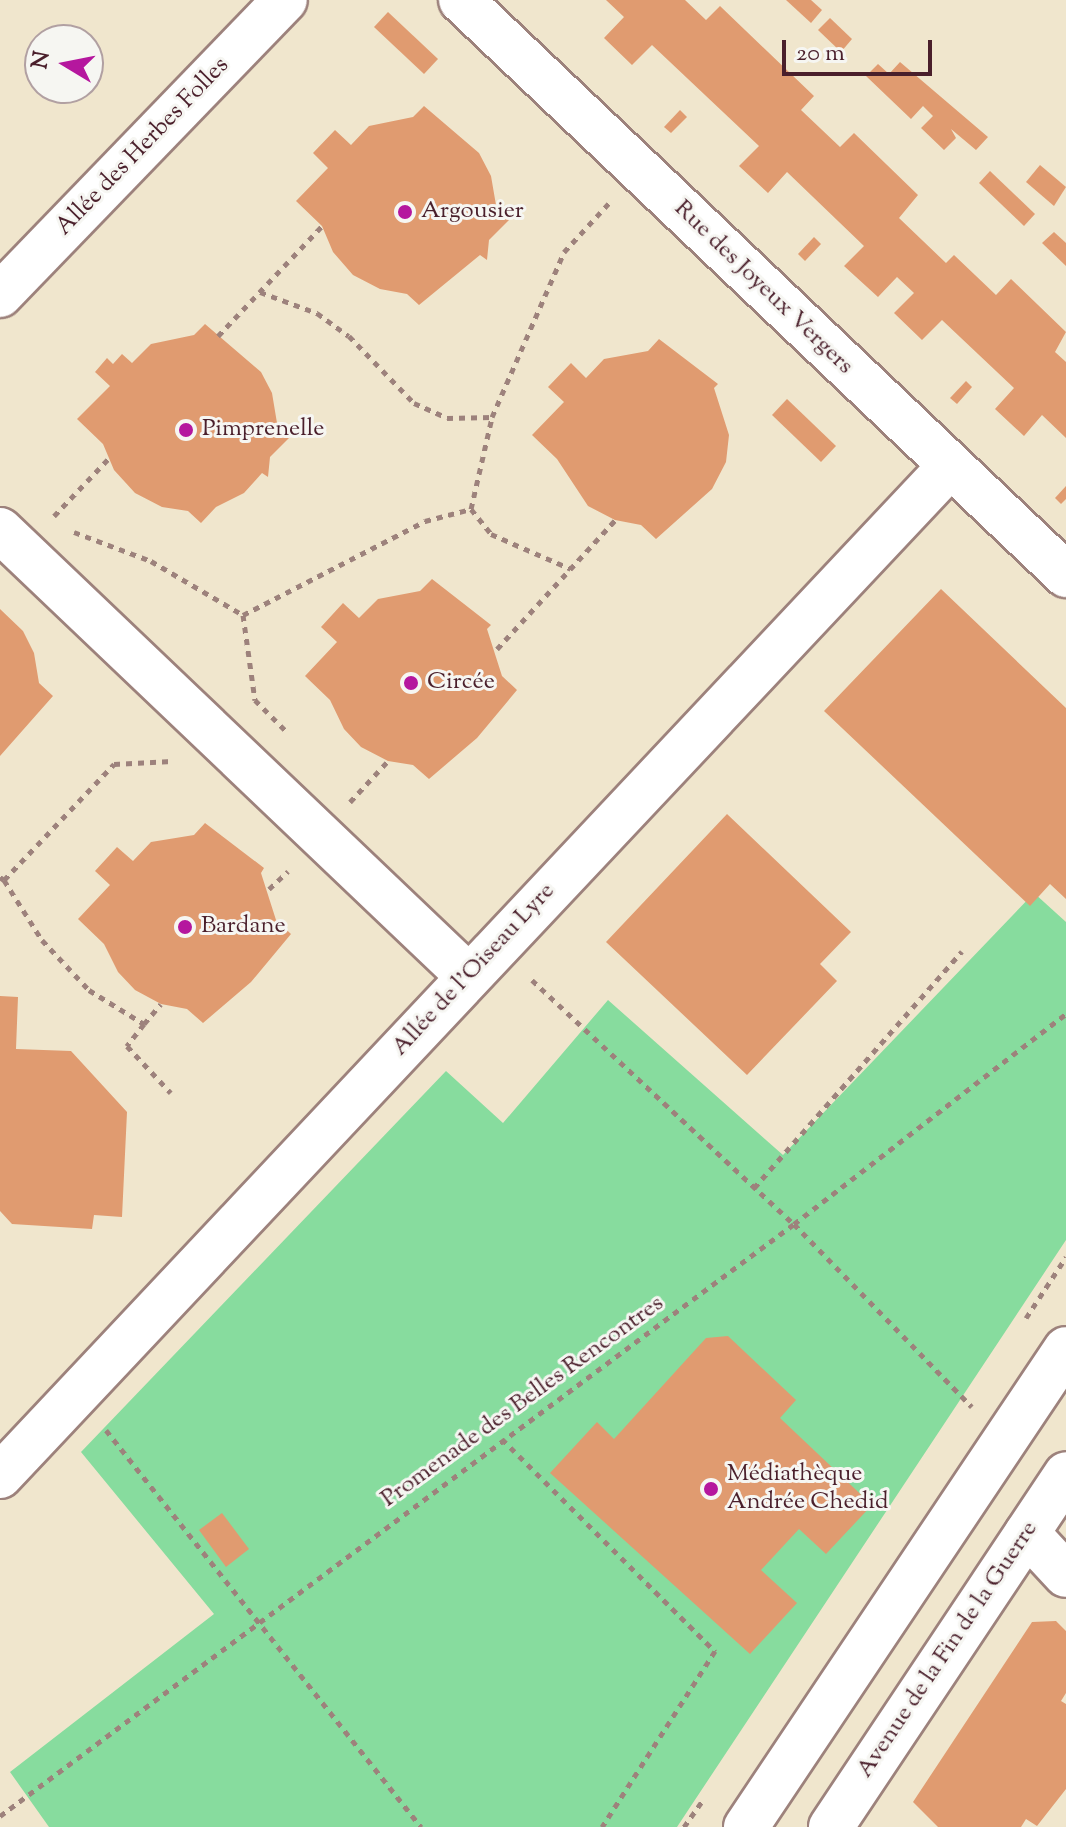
<!DOCTYPE html>
<meta charset="utf-8">
<style>
body{margin:0}
#map{position:relative;width:1066px;height:1827px;overflow:hidden;background:#f0e6cd;font-family:"Sorts Mill Goudy",serif}
div>[style]{position:absolute}
.green>*{inset:0;background:#87dc9e}
.building>*{inset:0;background:#e09b70}
.path>*{height:5px;margin-top:-2.5px;transform-origin:0;background:repeating-linear-gradient(90deg,#9d827c 0 6px,transparent 0 12px)}
.roads{filter:drop-shadow(2px 0 #9d827c) drop-shadow(-2px 0 #9d827c) drop-shadow(0 2px #9d827c) drop-shadow(0 -2px #9d827c)}
.minor>*{height:44px;margin:-22px;padding:0 22px;transform-origin:22px;border-radius:22px;background:#fff}
.major>*{height:44px;margin:-22px;padding:0 22px;transform-origin:22px;border-radius:22px;background:#fff}
.dots>*{width:22px;height:22px;translate:-50% -50%;box-sizing:border-box;border:4px solid #f6f6f2;border-radius:50%}
span{translate:-50% -50%;white-space:nowrap;text-align:center;line-height:1.15;-webkit-text-stroke:6px #f6f6f2;paint-order:stroke}
.street-label{font-size:24px;color:#4a1f2b}
.poi-label{font-size:24px;color:#4a1f2b}
.left{translate:0 -50%;text-align:left}
.north{position:absolute;left:24px;top:24px;width:80px;height:80px;box-sizing:border-box;background:#f6f6f2;border:2px solid #b1a0a2;border-radius:50%;rotate:280deg;font-size:22px;font-weight:700;line-height:32px;text-align:center;color:#4a1f2b}
.north::after{content:'';display:block;margin:auto;width:28px;height:36px;background:#b5179e;clip-path:polygon(50% 0,100% 100%,50% 72%,0 100%)}
.scale{position:absolute;left:782px;top:40px;width:150px;height:36px;box-sizing:border-box;border:4px solid #4a1f2b;border-top:0;padding-left:10px;font-size:24px;line-height:28px;white-space:nowrap;color:#4a1f2b;-webkit-text-stroke:6px #f6f6f2;paint-order:stroke}
</style>
<div id="map">
<div class="green">
<i style="clip-path:polygon(1034px 893px,1066px 922px,1066px 1240px,677px 1827px,49px 1827px,10px 1772px,214px 1614px,81px 1452px,446px 1071px,503px 1123px,608px 1000px,783px 1155px)"></i>
</div>
<div class="building">
<i style="clip-path:polygon(606px 0,685px 0,706px 20px,720px 6px,814px 96px,801px 110px,840px 147px,854px 133px,918px 195px,899px 218px,946px 263px,954px 255px,996px 295px,1011px 279px,1066px 332px,1055px 352px,1066px 362px,1066px 438px,1042px 415px,1024px 436px,995px 409px,1014px 388px,942px 320px,922px 340px,894px 313px,914px 293px,897px 277px,878px 297px,844px 266px,864px 246px,787px 172px,768px 193px,739px 166px,759px 146px,652px 45px,632px 65px,604px 38px,624px 17px)"></i>
<i style="clip-path:polygon(786px 0,811px 0,822px 10px,811px 23px)"></i>
<i style="clip-path:polygon(388px 12px,438px 59px,424px 74px,374px 27px)"></i>
<i style="clip-path:polygon(830px 18px,852px 39px,841px 52px,818px 30px)"></i>
<i style="clip-path:polygon(900px 62px,988px 137px,976px 150px,951px 129px,956px 138px,944px 150px,921px 128px,933px 116px,923px 106px,911px 119px,866px 76px,878px 64px,889px 74px)"></i>
<i style="clip-path:polygon(424px 106px,479px 153px,491px 176px,496px 205px,510px 219px,489px 240px,487px 260px,480px 255px,419px 305px,407px 294px,380px 289px,353px 275px,333px 252px,322px 226px,296px 201px,328px 168px,313px 153px,335px 130px,351px 145px,369px 126px,413px 117px)"></i>
<i style="clip-path:polygon(680px 110px,687px 117px,671px 133px,664px 127px)"></i>
<i style="clip-path:polygon(1040px 165px,1066px 187px,1054px 206px,1026px 182px)"></i>
<i style="clip-path:polygon(990px 171px,1035px 214px,1024px 226px,979px 183px)"></i>
<i style="clip-path:polygon(1054px 232px,1066px 243px,1066px 266px,1042px 243px)"></i>
<i style="clip-path:polygon(814px 237px,821px 244px,805px 261px,798px 254px)"></i>
<i style="clip-path:polygon(205px 324px,261px 372px,272px 393px,277px 423px,291px 436px,270px 457px,268px 477px,262px 473px,244px 493px,216px 507px,201px 523px,188px 511px,162px 507px,135px 493px,114px 470px,103px 444px,77px 419px,110px 386px,95px 372px,107px 358px,113px 364px,122px 354px,132px 363px,151px 344px,194px 335px)"></i>
<i style="clip-path:polygon(659px 339px,718px 384px,714px 388px,729px 435px,726px 462px,712px 489px,656px 539px,641px 525px,615px 520px,588px 506px,557px 459px,532px 435px,564px 402px,548px 387px,571px 363px,586px 378px,604px 359px,648px 351px)"></i>
<i style="clip-path:polygon(966px 381px,972px 387px,957px 404px,950px 398px)"></i>
<i style="clip-path:polygon(787px 399px,836px 446px,821px 462px,772px 415px)"></i>
<i style="clip-path:polygon(1066px 486px,1066px 499px,1061px 504px,1055px 498px)"></i>
<i style="clip-path:polygon(432px 579px,491px 625px,487px 629px,502px 676px,517px 690px,477px 738px,429px 779px,413px 765px,388px 761px,361px 747px,344px 729px,330px 700px,305px 676px,337px 642px,321px 627px,343px 603px,359px 618px,378px 599px,420px 591px)"></i>
<i style="clip-path:polygon(941px 589px,1066px 708px,1066px 899px,1050px 884px,1030px 906px,824px 711px)"></i>
<i style="clip-path:polygon(0 609px,23px 631px,34px 653px,39px 683px,53px 696px,0 756px)"></i>
<i style="clip-path:polygon(727px 814px,851px 932px,820px 964px,837px 981px,747px 1075px,606px 942px)"></i>
<i style="clip-path:polygon(205px 823px,264px 868px,261px 873px,276px 920px,291px 934px,251px 982px,203px 1023px,187px 1009px,161px 1004px,135px 990px,118px 972px,104px 944px,78px 919px,110px 885px,95px 871px,117px 847px,133px 861px,151px 842px,194px 835px)"></i>
<i style="clip-path:polygon(0 996px,18px 997px,16px 1049px,71px 1051px,127px 1112px,122px 1217px,94px 1215px,92px 1229px,12px 1224px,0 1211px)"></i>
<i style="clip-path:polygon(728px 1336px,796px 1400px,780px 1418px,872px 1505px,826px 1554px,799px 1529px,761px 1570px,797px 1603px,750px 1654px,550px 1473px,597px 1422px,614px 1439px,706px 1338px)"></i>
<i style="clip-path:polygon(222px 1513px,249px 1549px,226px 1567px,199px 1530px)"></i>
<i style="clip-path:polygon(1056px 1621px,1066px 1631px,1066px 1693px,1061px 1701px,1066px 1704px,1066px 1789px,1037px 1826px,1026px 1819px,1021px 1827px,938px 1827px,913px 1802px,1032px 1622px)"></i>
</div>
<div class="path">
<i style="left:260px;top:292px;width:61px;rotate:20.2deg"></i>
<i style="left:317px;top:313px;width:39px;rotate:36deg"></i>
<i style="left:349px;top:336px;width:93px;rotate:45.9deg"></i>
<i style="left:414px;top:403px;width:36px;rotate:24deg"></i>
<i style="left:447px;top:418px;width:45px;rotate:-1.3deg"></i>
<i style="left:218px;top:336px;width:151px;rotate:-46.6deg"></i>
<i style="left:471px;top:509px;width:32px;rotate:51deg"></i>
<i style="left:491px;top:534px;width:87px;rotate:23.6deg"></i>
<i style="left:54px;top:516px;width:79px;rotate:-46.5deg"></i>
<i style="left:74px;top:532px;width:82px;rotate:20.6deg"></i>
<i style="left:151px;top:561px;width:107px;rotate:30.4deg"></i>
<i style="left:243px;top:615px;width:205px;rotate:-27.3deg"></i>
<i style="left:425px;top:521px;width:48px;rotate:-14.6deg"></i>
<i style="left:471px;top:509px;width:94px;rotate:-77.1deg"></i>
<i style="left:492px;top:417px;width:180px;rotate:-66.4deg"></i>
<i style="left:564px;top:252px;width:67px;rotate:-47.4deg"></i>
<i style="left:243px;top:615px;width:86px;rotate:82deg"></i>
<i style="left:255px;top:700px;width:47px;rotate:45deg"></i>
<i style="left:497px;top:649px;width:175px;rotate:-47.5deg"></i>
<i style="left:350px;top:802px;width:56px;rotate:-47.2deg"></i>
<i style="left:0;top:877px;width:5px;rotate:37deg"></i>
<i style="left:4px;top:880px;width:160px;rotate:-46.5deg"></i>
<i style="left:114px;top:764px;width:58px;rotate:-3deg"></i>
<i style="left:4px;top:880px;width:71px;rotate:57.7deg"></i>
<i style="left:42px;top:940px;width:69px;rotate:46.8deg"></i>
<i style="left:89px;top:990px;width:65px;rotate:31.7deg"></i>
<i style="left:144px;top:1024px;width:26px;rotate:-50deg"></i>
<i style="left:269px;top:889px;width:26px;rotate:-43deg"></i>
<i style="left:532px;top:980px;width:358px;rotate:43deg"></i>
<i style="left:794px;top:1224px;width:255px;rotate:45.8deg"></i>
<i style="left:144px;top:1024px;width:28px;rotate:128deg"></i>
<i style="left:127px;top:1046px;width:64px;rotate:46.9deg"></i>
<i style="left:754px;top:1188px;width:315px;rotate:-48.7deg"></i>
<i style="left:1026px;top:1318px;width:73px;rotate:-56.7deg"></i>
<i style="left:106px;top:1430px;width:507px;rotate:51.57deg"></i>
<i style="left:502px;top:1439px;width:301px;rotate:44.9deg"></i>
<i style="left:715px;top:1651px;width:209px;rotate:122.7deg"></i>
<i style="left:0;top:1816px;width:990px;rotate:-36.71deg"></i>
<i style="left:794px;top:1224px;width:344px;rotate:-37.7deg"></i>
<i style="left:684px;top:1827px;width:35px;rotate:-55deg"></i>
</div>
<div class="roads">
<div class="minor">
<i style="left:461px;top:0;width:835px;rotate:43.54deg"></i>
<i style="left:0;top:295px;width:410px;rotate:-46deg"></i>
<i style="left:0;top:530px;width:646px;rotate:43.62deg"></i>
<i style="left:0;top:1476px;width:1387px;rotate:-46.75deg"></i>
<i style="left:1027px;top:1533px;width:57px;rotate:47.1deg"></i>
<i style="left:746px;top:1827px;width:575px;rotate:-56.2deg"></i>
</div>
<div class="major">
<i style="left:831px;top:1827px;width:424px;rotate:-56.3deg"></i>
</div>
</div>
<div class="dots">
<i style="left:405px;top:212px;background:#b5179e"></i>
<i style="left:186px;top:430px;background:#b5179e"></i>
<i style="left:411px;top:683px;background:#b5179e"></i>
<i style="left:185px;top:927px;background:#b5179e"></i>
<i style="left:711px;top:1489px;background:#b5179e"></i>
</div>
<div class="street-label">
<span style="left:143px;top:147px;rotate:-46deg">Allée des Herbes Folles</span>
<span style="left:763px;top:288px;rotate:44deg">Rue des Joyeux Vergers</span>
<span style="left:474px;top:970px;rotate:-47deg">Allée de l'Oiseau Lyre</span>
<span style="left:523px;top:1402px;rotate:-36deg">Promenade des Belles Rencontres</span>
<span style="left:948px;top:1650px;rotate:-56deg">Avenue de la Fin de la Guerre</span>
</div>
<div class="poi-label">
<span class="left" style="left:421px;top:212px">Argousier</span>
<span class="left" style="left:202px;top:430px">Pimprenelle</span>
<span class="left" style="left:427px;top:683px">Circée</span>
<span class="left" style="left:201px;top:927px">Bardane</span>
<span class="left" style="left:727px;top:1489px">Médiathèque<br>Andrée Chedid</span>
</div>
<div class="north">N</div>
<div class="scale">20 m</div>
</div>
